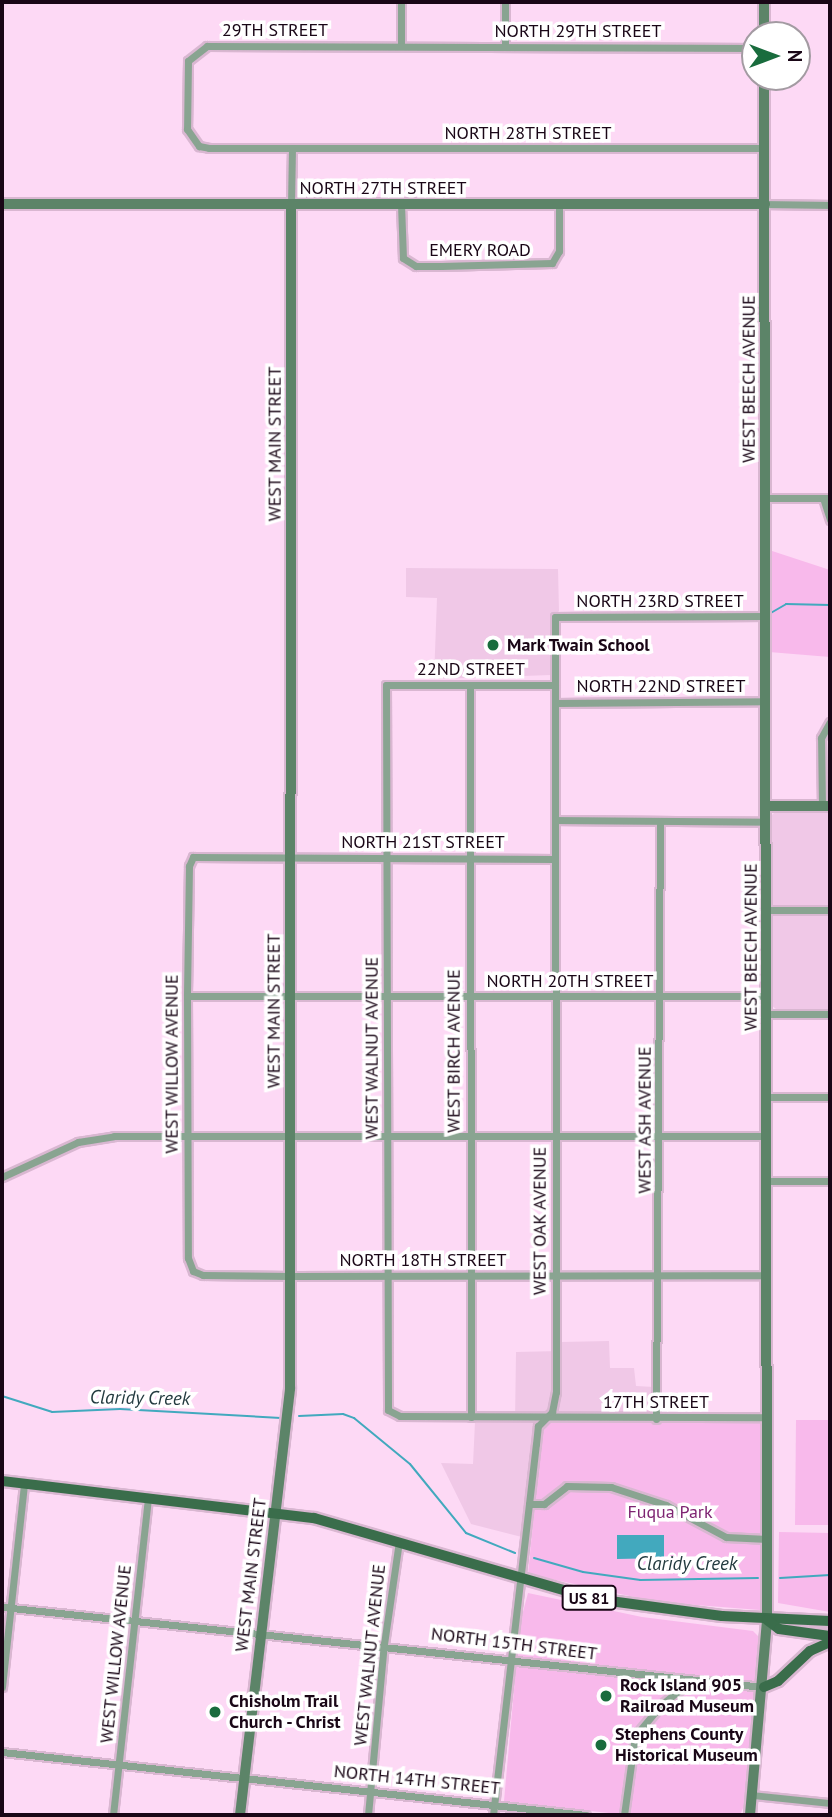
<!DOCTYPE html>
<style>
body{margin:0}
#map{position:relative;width:832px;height:1817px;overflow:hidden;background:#fdd9f5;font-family:"PT Sans",sans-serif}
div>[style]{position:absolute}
.built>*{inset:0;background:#f0c8e7}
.green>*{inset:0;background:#f8b9eb}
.water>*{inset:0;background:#42a9be}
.stream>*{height:2px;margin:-1px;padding:0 1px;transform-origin:1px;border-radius:1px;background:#42a9be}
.roads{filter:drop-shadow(2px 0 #d9b7d1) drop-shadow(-2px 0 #d9b7d1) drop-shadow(0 2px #d9b7d1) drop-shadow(0 -2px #d9b7d1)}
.street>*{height:7px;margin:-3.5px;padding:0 3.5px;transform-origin:3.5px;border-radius:3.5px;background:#89a491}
.secondary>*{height:10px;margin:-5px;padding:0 5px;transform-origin:5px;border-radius:5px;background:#5c8468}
.primary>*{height:10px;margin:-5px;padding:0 5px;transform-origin:5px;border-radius:5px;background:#3a6d4b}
.dots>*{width:19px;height:19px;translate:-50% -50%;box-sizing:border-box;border:4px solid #fff;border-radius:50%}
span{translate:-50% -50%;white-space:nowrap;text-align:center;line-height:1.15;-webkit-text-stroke:7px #fff;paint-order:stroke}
.shield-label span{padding:2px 5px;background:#fff;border:2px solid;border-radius:5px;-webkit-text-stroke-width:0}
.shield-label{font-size:16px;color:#190616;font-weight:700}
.street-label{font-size:18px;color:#190616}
.poi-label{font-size:18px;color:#190616;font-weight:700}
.left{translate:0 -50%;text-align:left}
.park-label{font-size:18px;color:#7e2472}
.water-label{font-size:19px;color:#233a3f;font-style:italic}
.frame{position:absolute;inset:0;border:4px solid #190616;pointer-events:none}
.north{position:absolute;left:741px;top:21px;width:70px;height:70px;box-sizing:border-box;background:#fff;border:2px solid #a39ba2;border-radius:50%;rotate:90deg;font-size:19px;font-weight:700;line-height:28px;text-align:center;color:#190616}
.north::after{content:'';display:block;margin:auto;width:24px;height:32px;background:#196c3d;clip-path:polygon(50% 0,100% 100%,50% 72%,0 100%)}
</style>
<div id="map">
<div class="built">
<i style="clip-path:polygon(406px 568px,558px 569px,559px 611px,551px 619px,551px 675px,434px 679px,437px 598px,406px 597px)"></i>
<i style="clip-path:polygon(778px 809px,830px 809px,830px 1009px,776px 1009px,771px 1005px,771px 816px)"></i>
<i style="clip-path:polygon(609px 1341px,610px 1368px,634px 1368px,636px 1386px,654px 1387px,653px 1409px,649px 1413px,535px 1414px,522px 1537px,471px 1524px,441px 1463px,473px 1464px,475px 1422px,515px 1421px,516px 1352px,560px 1351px,561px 1342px)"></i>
</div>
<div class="green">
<i style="clip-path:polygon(769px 550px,830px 570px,830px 657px,769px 652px)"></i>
<i style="clip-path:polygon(796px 1420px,830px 1420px,830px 1525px,795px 1525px)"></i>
<i style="clip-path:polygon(762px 1421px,760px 1610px,657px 1602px,528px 1574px,542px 1432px,550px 1423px)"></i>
<i style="clip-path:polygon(779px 1532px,830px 1533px,830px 1612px,778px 1603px)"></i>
<i style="clip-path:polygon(528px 1593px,642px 1617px,753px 1631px,759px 1637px,747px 1799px,740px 1815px,626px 1815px,504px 1801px,520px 1623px)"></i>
</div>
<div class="water">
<i style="clip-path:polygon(617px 1535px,664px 1535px,664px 1558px,617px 1559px)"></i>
</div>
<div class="stream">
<i style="left:769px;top:614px;width:20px;rotate:-30deg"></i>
<i style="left:786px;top:604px;width:44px;rotate:1.3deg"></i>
<i style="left:2px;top:1396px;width:52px;rotate:17.7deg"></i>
<i style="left:52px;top:1412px;width:68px;rotate:-2.5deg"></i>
<i style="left:120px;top:1409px;width:161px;rotate:3.2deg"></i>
<i style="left:299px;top:1416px;width:44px;rotate:-2.6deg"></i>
<i style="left:343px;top:1414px;width:12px;rotate:20deg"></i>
<i style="left:354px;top:1418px;width:72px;rotate:39.4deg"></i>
<i style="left:410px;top:1464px;width:89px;rotate:50.9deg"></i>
<i style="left:466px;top:1533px;width:53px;rotate:22.2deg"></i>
<i style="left:534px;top:1558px;width:51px;rotate:15.9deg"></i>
<i style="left:583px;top:1572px;width:58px;rotate:8deg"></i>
<i style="left:640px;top:1580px;width:118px;rotate:-1deg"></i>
<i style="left:780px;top:1578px;width:50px;rotate:-3.4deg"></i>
</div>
<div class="roads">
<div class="street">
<i style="left:401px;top:45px;width:43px;rotate:-90deg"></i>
<i style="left:505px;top:46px;width:44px;rotate:-90deg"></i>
<i style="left:755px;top:48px;width:548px;rotate:-179.79deg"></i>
<i style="left:207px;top:46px;width:24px;rotate:142deg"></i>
<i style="left:188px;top:61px;width:68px;rotate:90.8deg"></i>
<i style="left:187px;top:129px;width:21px;rotate:55deg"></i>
<i style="left:199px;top:146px;width:10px;rotate:11deg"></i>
<i style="left:209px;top:148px;width:556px"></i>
<i style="left:401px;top:204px;width:54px;rotate:87.9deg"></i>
<i style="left:403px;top:258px;width:15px;rotate:32deg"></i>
<i style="left:416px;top:266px;width:25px"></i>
<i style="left:441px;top:266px;width:111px;rotate:-1.5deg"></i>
<i style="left:552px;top:263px;width:14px;rotate:-60deg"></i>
<i style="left:559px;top:251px;width:47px;rotate:-90deg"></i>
<i style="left:765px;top:204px;width:65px;rotate:0.9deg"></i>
<i style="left:291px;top:205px;width:57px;rotate:-89deg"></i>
<i style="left:764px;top:498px;width:66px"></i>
<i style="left:823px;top:498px;width:23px;rotate:72deg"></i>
<i style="left:470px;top:685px;width:732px;rotate:89.92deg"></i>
<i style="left:555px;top:685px;width:169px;rotate:180deg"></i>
<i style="left:386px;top:685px;width:725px;rotate:89.84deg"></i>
<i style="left:388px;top:1410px;width:13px;rotate:27deg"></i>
<i style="left:400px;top:1416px;width:368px;rotate:0.2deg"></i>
<i style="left:556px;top:703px;width:210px;rotate:-0.5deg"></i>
<i style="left:822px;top:806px;width:68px;rotate:-90.8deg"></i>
<i style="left:821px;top:738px;width:18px;rotate:-61deg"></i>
<i style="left:555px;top:820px;width:211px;rotate:0.5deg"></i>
<i style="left:555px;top:859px;width:362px;rotate:-179.7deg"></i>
<i style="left:193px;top:857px;width:10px;rotate:114deg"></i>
<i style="left:189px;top:866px;width:130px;rotate:90.9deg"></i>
<i style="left:187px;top:996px;width:262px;rotate:89.8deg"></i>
<i style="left:188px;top:1258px;width:14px;rotate:69deg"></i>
<i style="left:193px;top:1271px;width:11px;rotate:22deg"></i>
<i style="left:203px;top:1275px;width:88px;rotate:0.7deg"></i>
<i style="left:291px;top:1276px;width:475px;rotate:-0.1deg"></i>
<i style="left:767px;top:910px;width:63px"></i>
<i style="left:187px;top:996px;width:579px"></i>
<i style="left:766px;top:1014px;width:64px"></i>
<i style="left:766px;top:1097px;width:64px"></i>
<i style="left:2px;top:1177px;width:84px;rotate:-24.7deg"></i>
<i style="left:78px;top:1142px;width:36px;rotate:-9deg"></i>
<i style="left:114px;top:1136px;width:652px"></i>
<i style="left:766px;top:1181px;width:64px"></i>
<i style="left:656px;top:1419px;width:598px;rotate:-89.62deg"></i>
<i style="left:529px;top:1504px;width:15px"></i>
<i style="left:544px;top:1504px;width:29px;rotate:-38deg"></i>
<i style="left:567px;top:1486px;width:44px;rotate:1.3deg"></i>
<i style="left:611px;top:1487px;width:58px;rotate:18.1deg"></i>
<i style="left:666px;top:1505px;width:68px;rotate:28.1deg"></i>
<i style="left:726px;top:1537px;width:41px;rotate:2.8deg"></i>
<i style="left:2px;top:1607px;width:765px;rotate:6deg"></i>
<i style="left:2px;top:1687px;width:205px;rotate:-83.8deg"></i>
<i style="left:2px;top:1752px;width:587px;rotate:6.16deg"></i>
<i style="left:752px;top:1795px;width:78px;rotate:5.9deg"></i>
<i style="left:113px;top:1815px;width:320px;rotate:-83.7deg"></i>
<i style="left:368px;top:1815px;width:172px;rotate:-84.7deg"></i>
<i style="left:384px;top:1644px;width:104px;rotate:-81.7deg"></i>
<i style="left:493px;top:1815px;width:373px;rotate:-83.4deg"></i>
<i style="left:536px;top:1444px;width:18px;rotate:-84deg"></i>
<i style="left:538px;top:1426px;width:20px;rotate:-45deg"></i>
<i style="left:552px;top:1412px;width:20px;rotate:-79deg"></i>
<i style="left:556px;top:1392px;width:775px;rotate:-90.07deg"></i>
<i style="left:555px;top:617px;width:210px;rotate:-0.3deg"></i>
<i style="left:624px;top:1815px;width:80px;rotate:-82.1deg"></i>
<i style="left:635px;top:1736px;width:40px;rotate:-50deg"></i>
<i style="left:661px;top:1705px;width:38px;rotate:-39deg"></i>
</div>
<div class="secondary">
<i style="left:764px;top:2px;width:33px;rotate:90deg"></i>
<i style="left:2px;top:204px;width:763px"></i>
<i style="left:766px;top:806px;width:64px"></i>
<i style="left:240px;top:1815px;width:429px;rotate:-83.3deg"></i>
<i style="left:290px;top:1389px;width:1184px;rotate:-89.95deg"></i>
<i style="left:750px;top:1815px;width:196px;rotate:-85deg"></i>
<i style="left:767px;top:1620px;width:1543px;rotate:-90.11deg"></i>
</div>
<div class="primary">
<i style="left:2px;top:1481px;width:314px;rotate:6.8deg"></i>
<i style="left:314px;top:1518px;width:292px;rotate:16.1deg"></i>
<i style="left:595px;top:1599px;width:128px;rotate:7.6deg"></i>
<i style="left:722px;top:1616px;width:108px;rotate:2.7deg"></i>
<i style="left:767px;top:1620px;width:15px;rotate:37deg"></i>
<i style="left:779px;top:1629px;width:51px;rotate:7.8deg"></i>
<i style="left:764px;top:1687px;width:15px;rotate:-23deg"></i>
<i style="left:778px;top:1681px;width:44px;rotate:-43.2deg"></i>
<i style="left:810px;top:1651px;width:22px;rotate:-24deg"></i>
</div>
</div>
<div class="dots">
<i style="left:493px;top:645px;background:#196c3d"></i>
<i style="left:606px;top:1696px;background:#196c3d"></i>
<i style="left:215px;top:1712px;background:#196c3d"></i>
<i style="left:601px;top:1745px;background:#196c3d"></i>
</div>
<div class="shield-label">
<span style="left:589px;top:1598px">US 81</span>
</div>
<div class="street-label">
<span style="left:275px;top:30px">29TH STREET</span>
<span style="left:578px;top:31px">NORTH 29TH STREET</span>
<span style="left:528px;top:133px">NORTH 28TH STREET</span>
<span style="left:383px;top:188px">NORTH 27TH STREET</span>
<span style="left:480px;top:250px">EMERY ROAD</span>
<span style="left:749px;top:379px;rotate:-90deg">WEST BEECH AVENUE</span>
<span style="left:275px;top:444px;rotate:-90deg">WEST MAIN STREET</span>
<span style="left:660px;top:601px">NORTH 23RD STREET</span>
<span style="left:471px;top:669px">22ND STREET</span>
<span style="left:661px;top:686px">NORTH 22ND STREET</span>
<span style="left:423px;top:842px">NORTH 21ST STREET</span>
<span style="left:751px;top:947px;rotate:-90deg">WEST BEECH AVENUE</span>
<span style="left:570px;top:981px">NORTH 20TH STREET</span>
<span style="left:274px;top:1011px;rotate:-90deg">WEST MAIN STREET</span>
<span style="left:372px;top:1048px;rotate:-90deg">WEST WALNUT AVENUE</span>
<span style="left:454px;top:1051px;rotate:-90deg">WEST BIRCH AVENUE</span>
<span style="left:172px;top:1064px;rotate:-90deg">WEST WILLOW AVENUE</span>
<span style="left:645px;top:1120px;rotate:-90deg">WEST ASH AVENUE</span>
<span style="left:540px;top:1221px;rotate:-90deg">WEST OAK AVENUE</span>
<span style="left:423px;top:1260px">NORTH 18TH STREET</span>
<span style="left:656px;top:1402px">17TH STREET</span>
<span style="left:251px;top:1575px;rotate:-83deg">WEST MAIN STREET</span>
<span style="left:514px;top:1644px;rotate:7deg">NORTH 15TH STREET</span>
<span style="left:116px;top:1654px;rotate:-84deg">WEST WILLOW AVENUE</span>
<span style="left:370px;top:1655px;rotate:-84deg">WEST WALNUT AVENUE</span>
<span style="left:417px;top:1780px;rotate:6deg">NORTH 14TH STREET</span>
</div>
<div class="poi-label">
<span class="left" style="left:507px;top:645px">Mark Twain School</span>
<span class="left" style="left:620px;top:1696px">Rock Island 905<br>Railroad Museum</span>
<span class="left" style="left:229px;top:1712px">Chisholm Trail<br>Church - Christ</span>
<span class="left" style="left:615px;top:1745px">Stephens County<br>Historical Museum</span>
</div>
<div class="park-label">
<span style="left:670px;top:1512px">Fuqua Park</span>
</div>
<div class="water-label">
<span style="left:140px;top:1398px;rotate:1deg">Claridy Creek</span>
<span style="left:687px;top:1564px">Claridy Creek</span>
</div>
<div class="frame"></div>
<div class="north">N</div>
</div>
